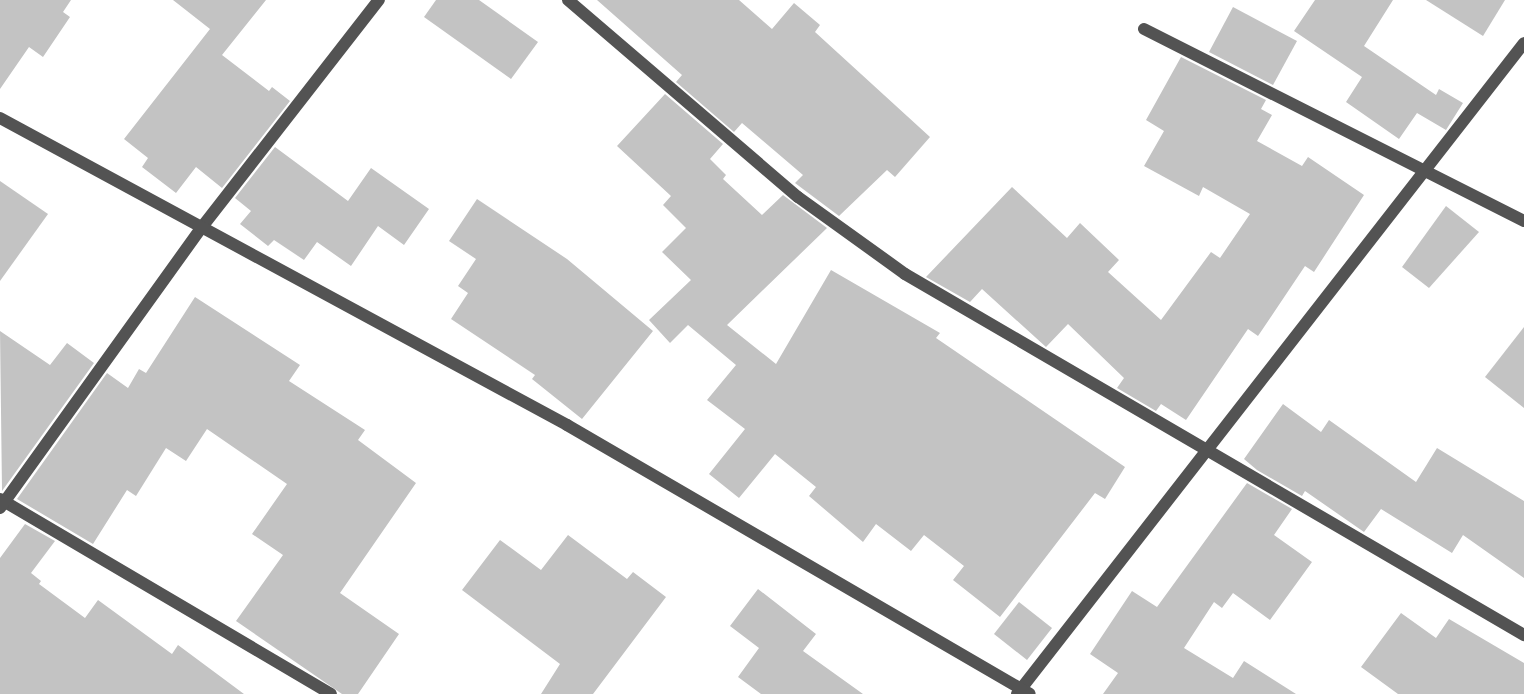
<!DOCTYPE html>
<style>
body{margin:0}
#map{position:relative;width:1524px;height:694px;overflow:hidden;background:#fff;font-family:"IBM Plex Sans",sans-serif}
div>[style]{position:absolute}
.building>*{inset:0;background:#c3c3c3}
.minor>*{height:12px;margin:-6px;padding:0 6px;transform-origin:6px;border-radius:6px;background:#535353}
.tertiary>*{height:12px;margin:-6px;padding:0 6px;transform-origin:6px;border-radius:6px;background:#535353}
span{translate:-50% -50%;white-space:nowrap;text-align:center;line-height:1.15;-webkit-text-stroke:4.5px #fff;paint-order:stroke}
</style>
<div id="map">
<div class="building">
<i style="clip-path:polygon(0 0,71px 0,63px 12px,70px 17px,43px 57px,29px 47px,0 89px)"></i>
<i style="clip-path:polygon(173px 0,266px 0,222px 55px,269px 91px,272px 87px,290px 101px,222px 188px,196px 167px,176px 193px,142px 167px,148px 158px,124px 139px,210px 29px)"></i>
<i style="clip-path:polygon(436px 0,479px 0,538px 42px,511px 79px,424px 17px)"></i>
<i style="clip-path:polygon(597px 0,739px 0,772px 29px,794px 3px,820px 25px,815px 32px,930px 137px,895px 177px,887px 170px,839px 216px,795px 183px,803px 175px,742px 123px,734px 132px,676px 82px,682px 75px)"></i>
<i style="clip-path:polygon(1315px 0,1393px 0,1364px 46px,1436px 95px,1439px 89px,1463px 103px,1446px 130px,1417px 113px,1399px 139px,1346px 102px,1362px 77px,1294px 31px)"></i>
<i style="clip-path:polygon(1426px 0,1505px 0,1483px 36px)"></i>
<i style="clip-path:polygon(1233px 7px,1297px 41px,1273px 85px,1209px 52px)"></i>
<i style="clip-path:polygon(1181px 57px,1266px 100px,1261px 109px,1272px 115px,1257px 141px,1302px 166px,1308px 157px,1364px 195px,1314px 272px,1305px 266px,1258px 336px,1248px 329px,1186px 420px,1161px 404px,1156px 411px,1117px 388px,1124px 378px,1068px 324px,1046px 347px,982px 289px,970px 302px,926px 277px,1012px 187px,1067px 238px,1080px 223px,1119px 260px,1108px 272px,1161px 320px,1211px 252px,1220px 258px,1250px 214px,1203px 187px,1199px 196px,1144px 166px,1164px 131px,1146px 120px)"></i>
<i style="clip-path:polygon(665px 94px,723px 144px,710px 159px,726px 175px,723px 179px,762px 215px,783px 195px,827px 228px,727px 325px,776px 364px,831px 270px,940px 333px,936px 338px,1125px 467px,1105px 499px,1095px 493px,1000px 617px,953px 580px,964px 566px,924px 535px,911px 551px,876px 524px,863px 542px,809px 496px,816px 487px,775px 454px,739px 498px,709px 474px,745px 429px,707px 400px,736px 365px,688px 325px,670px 343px,649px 320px,691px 280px,662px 252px,686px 228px,663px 205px,671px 196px,617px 146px)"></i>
<i style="clip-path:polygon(275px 147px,348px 201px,371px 168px,429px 209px,404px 245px,378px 226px,351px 266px,317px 242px,304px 260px,274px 240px,268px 246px,240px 224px,251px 211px,235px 198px)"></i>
<i style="clip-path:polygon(0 181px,48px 214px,0 281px)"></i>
<i style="clip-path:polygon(477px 199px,567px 259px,653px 331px,582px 419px,532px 379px,535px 375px,451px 319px,468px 293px,458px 286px,476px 259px,449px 241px)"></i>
<i style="clip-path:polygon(1446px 206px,1479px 232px,1429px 288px,1402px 267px)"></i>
<i style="clip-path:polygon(195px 297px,300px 365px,289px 381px,365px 430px,358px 440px,416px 483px,340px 593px,399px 634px,358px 694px,342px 694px,236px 621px,283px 555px,252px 534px,287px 484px,207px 429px,186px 461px,166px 448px,136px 496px,127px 490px,93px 544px,17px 499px,107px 373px,128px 388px,139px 369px,146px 373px)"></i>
<i style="clip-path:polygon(1524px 327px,1524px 408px,1485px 377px)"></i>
<i style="clip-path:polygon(0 331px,50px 365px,67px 343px,94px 363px,2px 491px)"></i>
<i style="clip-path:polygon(1283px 404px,1321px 432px,1329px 420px,1416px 482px,1437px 448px,1524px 501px,1524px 578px,1463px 535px,1452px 553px,1381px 509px,1364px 532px,1305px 491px,1302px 496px,1257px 470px,1244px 459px)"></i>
<i style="clip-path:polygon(1247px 483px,1292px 509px,1274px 535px,1312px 562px,1270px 620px,1233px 593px,1222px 608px,1214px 602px,1184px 648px,1233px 678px,1244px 661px,1296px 694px,1103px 694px,1118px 673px,1090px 654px,1132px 591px,1157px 607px)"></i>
<i style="clip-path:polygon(25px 524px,55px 541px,31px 573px,41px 581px,39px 584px,85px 618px,98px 600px,172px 654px,178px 645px,244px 694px,0 694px,0 558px)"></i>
<i style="clip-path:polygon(568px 535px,627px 579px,633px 572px,666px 597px,593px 694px,541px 694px,560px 664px,462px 590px,500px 540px,541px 570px)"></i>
<i style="clip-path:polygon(758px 589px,816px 634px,803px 651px,863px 694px,761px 694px,738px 677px,759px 648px,730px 626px)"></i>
<i style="clip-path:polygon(1019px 602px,1052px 628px,1027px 660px,994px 634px)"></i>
<i style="clip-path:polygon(1401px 613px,1436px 638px,1449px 619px,1524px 663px,1524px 694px,1398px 694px,1361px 667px)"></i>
</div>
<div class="minor">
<i style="left:568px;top:0;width:303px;rotate:40.6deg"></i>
<i style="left:798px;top:197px;width:132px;rotate:35.7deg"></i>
<i style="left:905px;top:274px;width:717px;rotate:30.25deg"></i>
<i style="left:1144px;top:29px;width:426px;rotate:26.8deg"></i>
<i style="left:0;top:499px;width:384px;rotate:30.5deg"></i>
<i style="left:0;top:508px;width:346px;rotate:-54.3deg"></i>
<i style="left:202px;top:227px;width:288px;rotate:-52.1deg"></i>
<i style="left:1017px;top:694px;width:825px;rotate:-52.09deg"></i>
</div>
<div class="tertiary">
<i style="left:0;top:118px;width:645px;rotate:28.43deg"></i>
<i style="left:567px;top:425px;width:535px;rotate:30.16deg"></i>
</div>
</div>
